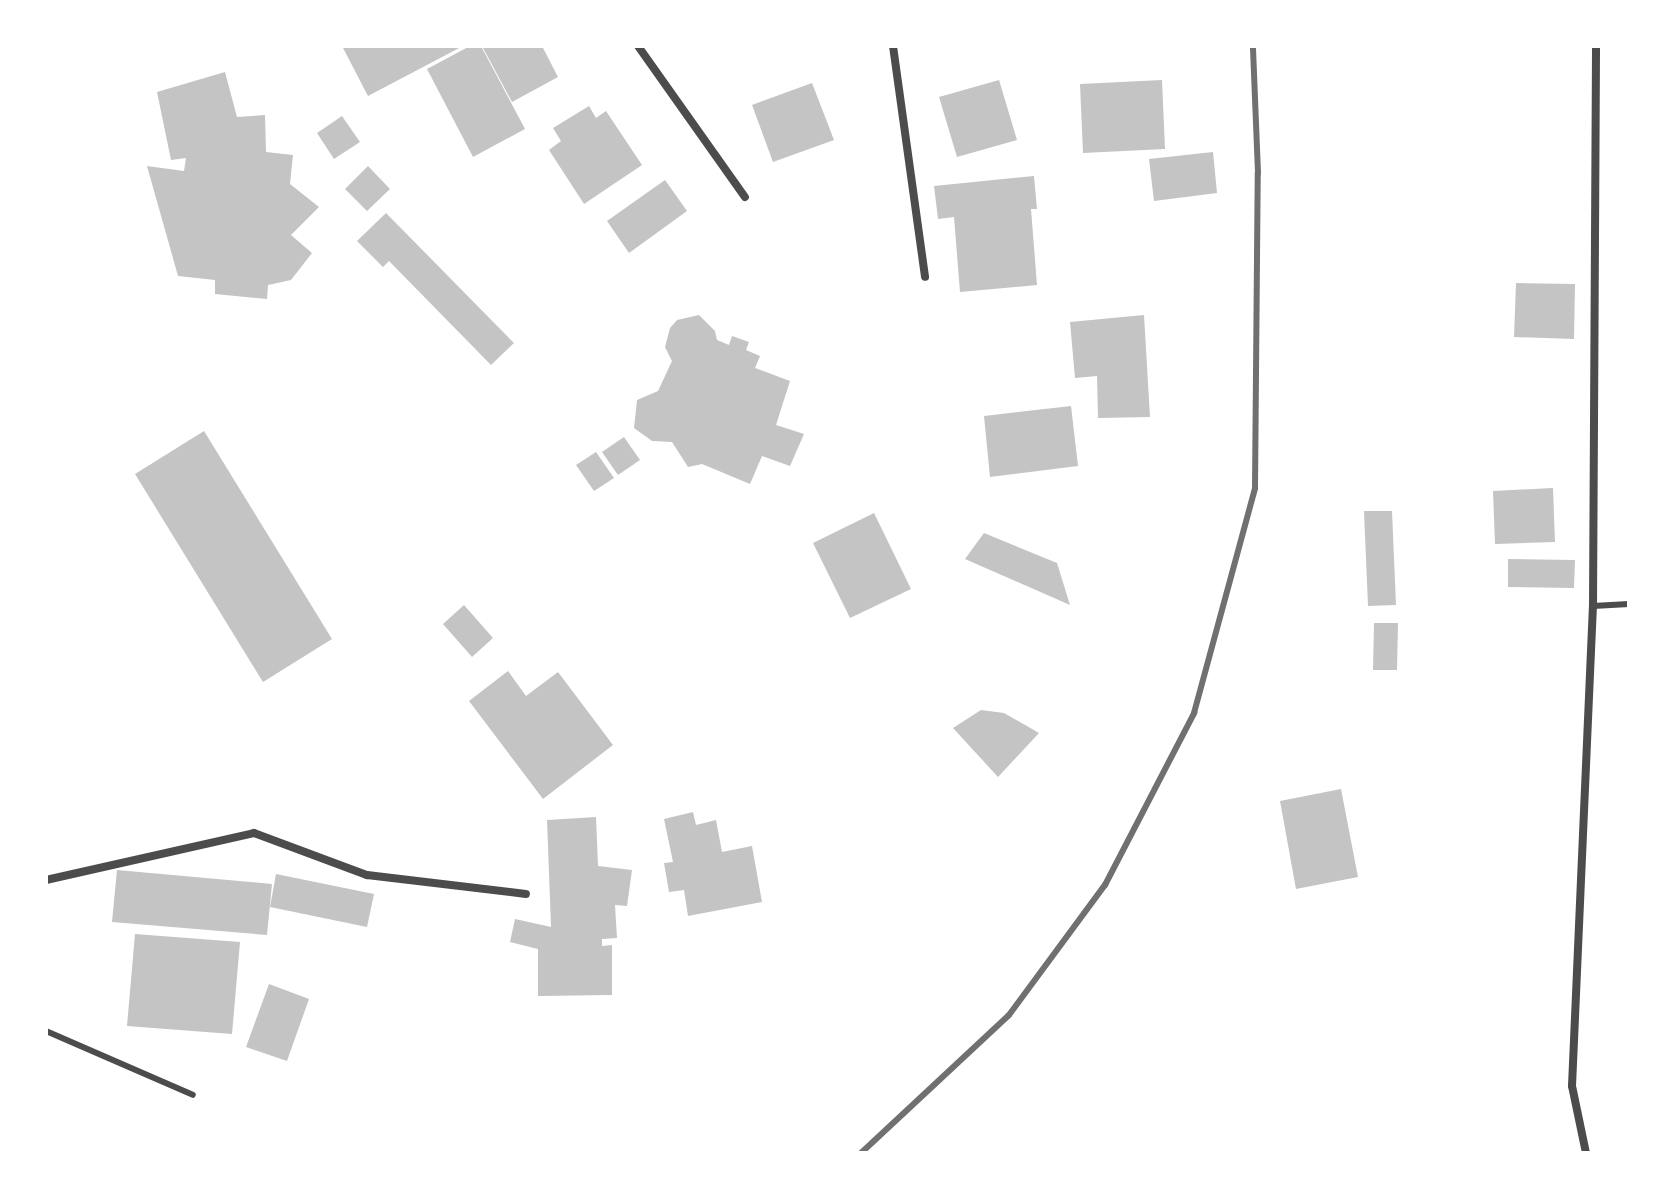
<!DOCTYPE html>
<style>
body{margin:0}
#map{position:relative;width:1675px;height:1199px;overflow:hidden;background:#fff;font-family:"Noto Sans",sans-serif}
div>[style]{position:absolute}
.building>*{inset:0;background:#c4c4c4}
.service>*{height:6px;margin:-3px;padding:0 3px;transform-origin:3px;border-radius:3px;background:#4c4c4c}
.minor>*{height:8px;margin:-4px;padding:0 4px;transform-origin:4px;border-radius:4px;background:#4c4c4c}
.rail>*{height:6px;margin:-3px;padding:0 3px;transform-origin:3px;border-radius:3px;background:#707070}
span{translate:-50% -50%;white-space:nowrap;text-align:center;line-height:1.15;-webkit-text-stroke:6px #fff;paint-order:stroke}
.frame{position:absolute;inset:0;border:48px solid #fff;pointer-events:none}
</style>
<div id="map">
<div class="building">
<i style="clip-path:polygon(342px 46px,463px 46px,368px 96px)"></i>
<i style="clip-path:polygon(470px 46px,481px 46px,525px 129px,473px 157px,427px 69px)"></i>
<i style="clip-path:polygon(482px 46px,542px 46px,558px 77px,512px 102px)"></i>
<i style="clip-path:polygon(225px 72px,237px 117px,265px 115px,266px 152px,293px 155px,290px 184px,319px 207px,291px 235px,312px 253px,291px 280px,268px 285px,267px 299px,215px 294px,215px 280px,178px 276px,147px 166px,184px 171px,186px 158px,171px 160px,157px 92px)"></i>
<i style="clip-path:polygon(999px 80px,1017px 140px,957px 157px,939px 97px)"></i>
<i style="clip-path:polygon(1162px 80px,1165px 149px,1083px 153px,1080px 84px)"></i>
<i style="clip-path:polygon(812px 83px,834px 140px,773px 162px,752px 105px)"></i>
<i style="clip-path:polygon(589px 106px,596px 118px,606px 111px,642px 165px,584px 204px,549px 150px,561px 141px,553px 128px)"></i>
<i style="clip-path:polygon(342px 116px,360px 142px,334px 159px,317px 133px)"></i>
<i style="clip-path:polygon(1213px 152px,1217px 193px,1154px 201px,1149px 159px)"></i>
<i style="clip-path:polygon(368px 166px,390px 189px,367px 211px,345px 189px)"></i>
<i style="clip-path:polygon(1034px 176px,1037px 209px,1031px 209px,1037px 285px,960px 292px,954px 217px,938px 219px,934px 186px)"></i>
<i style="clip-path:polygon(665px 180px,687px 211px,629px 253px,607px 221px)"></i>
<i style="clip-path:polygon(386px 213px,514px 343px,491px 365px,389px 261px,383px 267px,357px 241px)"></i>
<i style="clip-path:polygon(1516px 283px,1575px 284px,1574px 339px,1514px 337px)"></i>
<i style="clip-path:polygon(699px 315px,715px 331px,717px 340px,729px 345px,732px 336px,749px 342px,746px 350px,760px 356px,755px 368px,790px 381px,776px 425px,804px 434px,790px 466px,762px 456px,750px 484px,702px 464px,688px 467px,672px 442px,652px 441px,634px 428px,637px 400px,658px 391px,672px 361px,665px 347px,670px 328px,677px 320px)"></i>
<i style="clip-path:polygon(1144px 315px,1150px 417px,1098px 418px,1097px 376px,1075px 378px,1070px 322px)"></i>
<i style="clip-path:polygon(1071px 406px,1078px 466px,990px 477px,984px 416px)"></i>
<i style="clip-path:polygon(204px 431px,332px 639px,263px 682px,135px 474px)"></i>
<i style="clip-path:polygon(624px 437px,640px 460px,618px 475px,602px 452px)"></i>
<i style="clip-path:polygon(596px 452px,614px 478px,594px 491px,576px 465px)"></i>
<i style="clip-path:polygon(1553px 488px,1555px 542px,1495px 544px,1493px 491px)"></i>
<i style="clip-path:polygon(1364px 511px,1392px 511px,1396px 605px,1368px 606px)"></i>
<i style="clip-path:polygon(874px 513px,911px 589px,850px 618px,813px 543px)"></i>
<i style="clip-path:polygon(984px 533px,1057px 563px,1070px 605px,965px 559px)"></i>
<i style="clip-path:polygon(1508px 559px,1575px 560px,1574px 588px,1508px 587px)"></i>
<i style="clip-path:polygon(464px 605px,493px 638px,472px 657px,443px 624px)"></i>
<i style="clip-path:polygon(1374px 623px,1398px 623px,1397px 670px,1373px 670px)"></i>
<i style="clip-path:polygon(508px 671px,526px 696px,558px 672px,613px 745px,543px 799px,469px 701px)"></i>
<i style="clip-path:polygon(981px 710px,1004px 713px,1039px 733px,998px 777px,953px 728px)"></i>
<i style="clip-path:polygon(1341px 789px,1358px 877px,1296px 889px,1280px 801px)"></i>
<i style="clip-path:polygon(693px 812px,696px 825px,716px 820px,722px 852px,752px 846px,762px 902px,688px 916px,684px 890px,669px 892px,664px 863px,673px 862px,664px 819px)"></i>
<i style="clip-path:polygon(596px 817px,598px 866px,632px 870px,627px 906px,615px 905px,617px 938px,602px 939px,602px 946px,612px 945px,612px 995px,538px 996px,538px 949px,510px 942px,515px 919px,551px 927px,547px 820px)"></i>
<i style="clip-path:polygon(117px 870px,272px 884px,267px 935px,112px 922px)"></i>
<i style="clip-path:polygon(276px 874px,374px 894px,367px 927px,270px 907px)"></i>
<i style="clip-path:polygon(135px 934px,240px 942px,232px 1034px,127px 1026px)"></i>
<i style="clip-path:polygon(269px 984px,309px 999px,287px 1061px,246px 1047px)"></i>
</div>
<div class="service">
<i style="left:1593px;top:606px;width:36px;rotate:-3deg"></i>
<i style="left:46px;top:1031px;width:160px;rotate:23.5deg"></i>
</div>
<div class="minor">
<i style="left:638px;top:46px;width:185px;rotate:54.7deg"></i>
<i style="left:893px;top:46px;width:233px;rotate:82.1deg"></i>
<i style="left:46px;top:880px;width:213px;rotate:-12.7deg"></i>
<i style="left:254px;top:833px;width:121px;rotate:20.4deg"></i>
<i style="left:367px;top:875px;width:160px;rotate:6.8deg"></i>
<i style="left:1586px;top:1153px;width:68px;rotate:-101.8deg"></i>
<i style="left:1572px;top:1086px;width:480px;rotate:-87.5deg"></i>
<i style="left:1593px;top:606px;width:560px;rotate:-89.69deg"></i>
</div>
<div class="rail">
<i style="left:861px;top:1153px;width:202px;rotate:-43deg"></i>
<i style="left:1009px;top:1015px;width:162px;rotate:-53.6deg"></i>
<i style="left:1105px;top:885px;width:194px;rotate:-62.6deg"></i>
<i style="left:1194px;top:713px;width:233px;rotate:-74.8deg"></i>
<i style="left:1255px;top:488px;width:315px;rotate:-89.5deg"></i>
<i style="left:1258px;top:173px;width:127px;rotate:-92.3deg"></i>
</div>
<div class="frame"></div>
</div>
